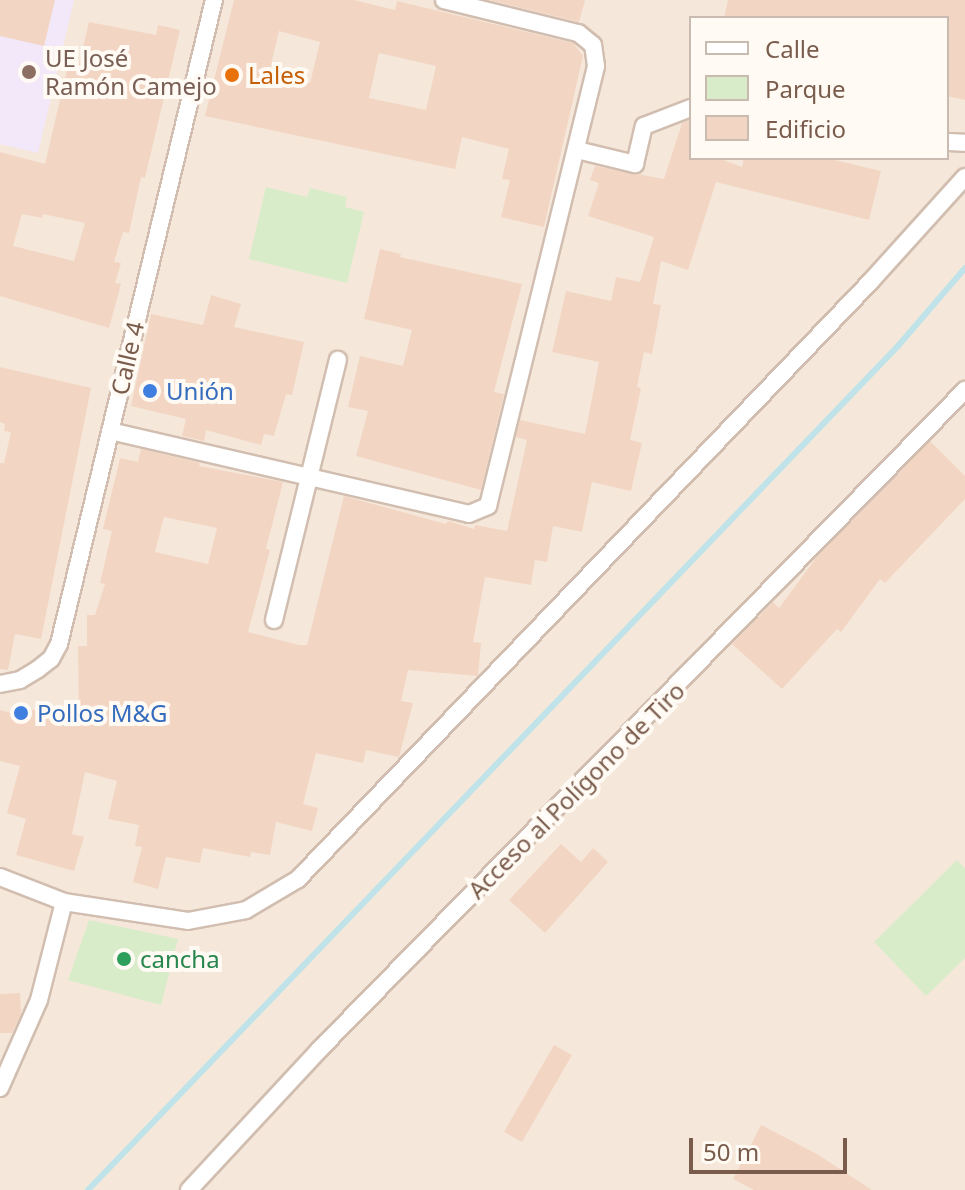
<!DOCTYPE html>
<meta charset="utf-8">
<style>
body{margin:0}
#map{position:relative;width:965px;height:1190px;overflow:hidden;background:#fdf6ec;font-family:"Noto Sans",sans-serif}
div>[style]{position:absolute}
.residential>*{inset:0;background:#f5e8da}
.education>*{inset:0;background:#f3e8fa}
.green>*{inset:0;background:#d8ecc9}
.stream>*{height:6px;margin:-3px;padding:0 3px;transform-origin:3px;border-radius:3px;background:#bfe3e8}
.building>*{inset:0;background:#f3d5c3}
.roads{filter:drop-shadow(2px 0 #d1beb0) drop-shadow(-2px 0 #d1beb0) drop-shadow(0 2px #d1beb0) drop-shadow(0 -2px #d1beb0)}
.street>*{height:16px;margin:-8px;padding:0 8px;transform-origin:8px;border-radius:8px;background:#fff}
.dots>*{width:22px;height:22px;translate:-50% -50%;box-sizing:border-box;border:4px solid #fffaf3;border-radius:50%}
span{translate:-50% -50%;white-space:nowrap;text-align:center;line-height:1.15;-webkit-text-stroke:8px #fffaf3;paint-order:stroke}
.education-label{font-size:24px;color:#785e54}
.left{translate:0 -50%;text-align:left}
.food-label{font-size:24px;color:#c56008}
.street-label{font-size:24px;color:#7a5c4d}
.shop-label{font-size:24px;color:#366cbe}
.leisure-label{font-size:24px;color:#27864d}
.legend{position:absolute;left:689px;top:16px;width:260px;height:144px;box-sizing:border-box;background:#fffaf3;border:2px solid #cabbb1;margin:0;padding:10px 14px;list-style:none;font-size:24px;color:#7a5c4d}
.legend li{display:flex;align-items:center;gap:16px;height:40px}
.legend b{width:40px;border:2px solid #cabbb1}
.scale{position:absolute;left:689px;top:1138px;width:158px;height:36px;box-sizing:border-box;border:4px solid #7a5c4d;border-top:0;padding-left:10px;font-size:24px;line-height:28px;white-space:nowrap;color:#7a5c4d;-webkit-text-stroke:6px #fffaf3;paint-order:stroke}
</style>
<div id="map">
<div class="residential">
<i style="clip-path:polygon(evenodd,0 0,965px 0,965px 1190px,0 1190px,0 0,691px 18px,947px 18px,947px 158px,691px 158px,691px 18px)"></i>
</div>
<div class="education">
<i style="clip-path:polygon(0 0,74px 0,38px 153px,0 144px)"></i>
</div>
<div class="green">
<i style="clip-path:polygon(266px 187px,307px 197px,310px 188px,347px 197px,345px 207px,364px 212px,347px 283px,249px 259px)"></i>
<i style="clip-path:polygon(957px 860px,965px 868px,965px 958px,926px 996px,874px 942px)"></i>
<i style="clip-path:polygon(89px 920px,178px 939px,161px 1005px,68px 980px)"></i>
</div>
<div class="stream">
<i style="left:88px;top:1190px;width:1170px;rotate:-46.18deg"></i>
<i style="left:898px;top:346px;width:103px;rotate:-49.3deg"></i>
</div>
<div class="building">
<i style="clip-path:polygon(0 0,55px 0,44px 46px,0 36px)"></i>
<i style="clip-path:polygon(evenodd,234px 0,354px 0,395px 10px,397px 1px,573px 43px,583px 56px,544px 227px,501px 217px,510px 180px,502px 179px,509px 149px,462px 137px,455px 169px,205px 116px,234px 0,279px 31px,320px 42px,310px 83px,269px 73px,279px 31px,234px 0,379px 53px,436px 66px,426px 110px,369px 98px,379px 53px)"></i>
<i style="clip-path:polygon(490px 0,585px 0,579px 22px)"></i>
<i style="clip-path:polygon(728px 0,965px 0,965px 100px,947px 96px,947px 18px,724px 18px)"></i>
<i style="clip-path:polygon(evenodd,89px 22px,156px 35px,158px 25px,180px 30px,145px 178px,141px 177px,129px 233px,123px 232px,114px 262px,121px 263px,115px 283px,121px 284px,109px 328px,0 296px,0 152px,45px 164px,69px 61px,79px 64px,89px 22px,22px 214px,42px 218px,43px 214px,85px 223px,74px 261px,13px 246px,22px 214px)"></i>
<i style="clip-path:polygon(evenodd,691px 120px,691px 158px,718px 158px,742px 167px,744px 158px,826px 158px,881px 171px,869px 220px,716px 182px,688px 270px,661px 261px,653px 304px,661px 305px,652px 354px,644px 352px,637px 387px,641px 388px,630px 440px,642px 443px,631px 491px,592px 482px,582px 532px,553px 526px,547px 562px,535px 560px,531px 585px,485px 577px,473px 642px,481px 643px,478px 676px,408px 670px,401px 701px,413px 703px,399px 757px,366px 750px,363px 763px,316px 753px,303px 804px,318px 808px,312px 831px,276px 822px,270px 855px,251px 852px,250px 857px,203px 848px,200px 863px,166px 857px,158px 889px,133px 882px,142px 847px,135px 846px,139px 825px,108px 819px,117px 781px,85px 772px,72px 834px,84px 837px,74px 871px,16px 855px,26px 819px,7px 813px,20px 766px,0 761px,0 710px,15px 714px,17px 706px,79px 721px,78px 646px,87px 646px,87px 615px,95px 615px,105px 584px,100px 583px,112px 531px,103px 529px,120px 458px,138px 462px,141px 449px,200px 463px,199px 466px,283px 482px,266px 549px,270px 550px,248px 632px,299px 645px,307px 645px,344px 496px,446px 524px,448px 521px,474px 529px,475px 525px,507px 531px,527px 440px,516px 437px,520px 420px,585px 434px,599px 362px,552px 352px,566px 291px,611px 301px,616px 277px,640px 282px,654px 237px,588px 216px,599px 183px,590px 180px,595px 166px,664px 179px,682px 123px,691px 120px,164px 517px,217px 528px,208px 564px,155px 552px,164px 517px)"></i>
<i style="clip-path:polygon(380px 249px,401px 254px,400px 257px,522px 284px,494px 392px,504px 394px,481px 490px,356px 456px,368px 411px,348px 407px,360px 356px,403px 366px,412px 330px,364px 319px)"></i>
<i style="clip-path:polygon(211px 295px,241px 304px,234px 327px,304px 342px,292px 395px,286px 394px,274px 436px,264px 434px,261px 445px,206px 430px,204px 441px,182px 436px,186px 419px,131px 406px,151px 314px,203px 325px)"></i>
<i style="clip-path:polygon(0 367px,91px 388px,41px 639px,15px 634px,8px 670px,0 669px,0 463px,4px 463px,11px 432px,4px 431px,5px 424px,0 422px)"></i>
<i style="clip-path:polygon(930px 441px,965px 476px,965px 499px,885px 583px,880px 579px,841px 632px,837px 629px,782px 689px,732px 644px,773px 602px,779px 608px,816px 558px)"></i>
<i style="clip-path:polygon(561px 844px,581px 862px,593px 848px,608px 862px,545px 933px,509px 900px)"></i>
<i style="clip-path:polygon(20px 993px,21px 1014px,12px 1033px,0 1033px,0 994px)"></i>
<i style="clip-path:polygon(554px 1045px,572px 1055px,522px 1142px,504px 1132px)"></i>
<i style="clip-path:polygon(761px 1125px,817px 1154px,872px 1190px,754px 1190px,733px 1179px)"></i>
</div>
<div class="roads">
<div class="street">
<i style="left:947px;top:142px;width:18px;rotate:3deg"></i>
<i style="left:577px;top:150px;width:60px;rotate:13.6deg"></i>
<i style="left:635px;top:164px;width:39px;rotate:-77deg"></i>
<i style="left:644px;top:126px;width:50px;rotate:-21deg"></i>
<i style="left:110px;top:431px;width:368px;rotate:13deg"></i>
<i style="left:469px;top:514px;width:21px;rotate:-23deg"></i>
<i style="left:488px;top:506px;width:453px;rotate:-76.2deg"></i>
<i style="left:596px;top:66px;width:21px;rotate:-98deg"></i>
<i style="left:593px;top:45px;width:19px;rotate:-141deg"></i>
<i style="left:578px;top:33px;width:138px;rotate:-166.2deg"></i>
<i style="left:274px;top:620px;width:268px;rotate:-76.2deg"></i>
<i style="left:0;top:684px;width:20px;rotate:-11deg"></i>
<i style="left:20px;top:680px;width:21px;rotate:-31deg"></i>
<i style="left:38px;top:669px;width:16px;rotate:-38deg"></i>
<i style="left:51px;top:659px;width:17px;rotate:-62deg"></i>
<i style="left:59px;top:644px;width:662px;rotate:-76.47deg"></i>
<i style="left:0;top:877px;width:69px;rotate:21.3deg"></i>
<i style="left:64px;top:902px;width:125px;rotate:8.7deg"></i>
<i style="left:188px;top:921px;width:59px;rotate:-10.7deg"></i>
<i style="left:246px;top:910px;width:61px;rotate:-30.8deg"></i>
<i style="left:298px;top:879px;width:828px;rotate:-46.22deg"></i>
<i style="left:871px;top:281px;width:140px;rotate:-47.9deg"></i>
<i style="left:0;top:1088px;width:96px;rotate:-66.1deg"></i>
<i style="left:39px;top:1000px;width:101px;rotate:-75.7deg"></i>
<i style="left:189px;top:1190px;width:191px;rotate:-47.1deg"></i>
<i style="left:319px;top:1050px;width:924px;rotate:-45.61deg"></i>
</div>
</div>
<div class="dots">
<i style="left:29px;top:72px;background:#8d6e63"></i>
<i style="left:232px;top:75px;background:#e8710a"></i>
<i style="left:150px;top:391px;background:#3f7fe0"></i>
<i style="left:21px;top:713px;background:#3f7fe0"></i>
<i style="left:124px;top:959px;background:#2e9e5b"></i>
</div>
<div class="education-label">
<span class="left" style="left:45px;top:72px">UE José<br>Ramón Camejo</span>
</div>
<div class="food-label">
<span class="left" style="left:248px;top:75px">Lales</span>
</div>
<div class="street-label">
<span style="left:127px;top:358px;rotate:-77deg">Calle 4</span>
<span style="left:576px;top:790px;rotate:-45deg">Acceso al Polígono de Tiro</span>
</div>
<div class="shop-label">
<span class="left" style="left:166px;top:391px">Unión</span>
<span class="left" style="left:37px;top:713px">Pollos M&amp;G</span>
</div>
<div class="leisure-label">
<span class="left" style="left:140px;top:959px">cancha</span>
</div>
<ul class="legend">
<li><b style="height:10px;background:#fff"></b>Calle</li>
<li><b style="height:22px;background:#d8ecc9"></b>Parque</li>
<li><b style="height:22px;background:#f3d5c3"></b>Edificio</li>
</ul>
<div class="scale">50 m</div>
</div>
